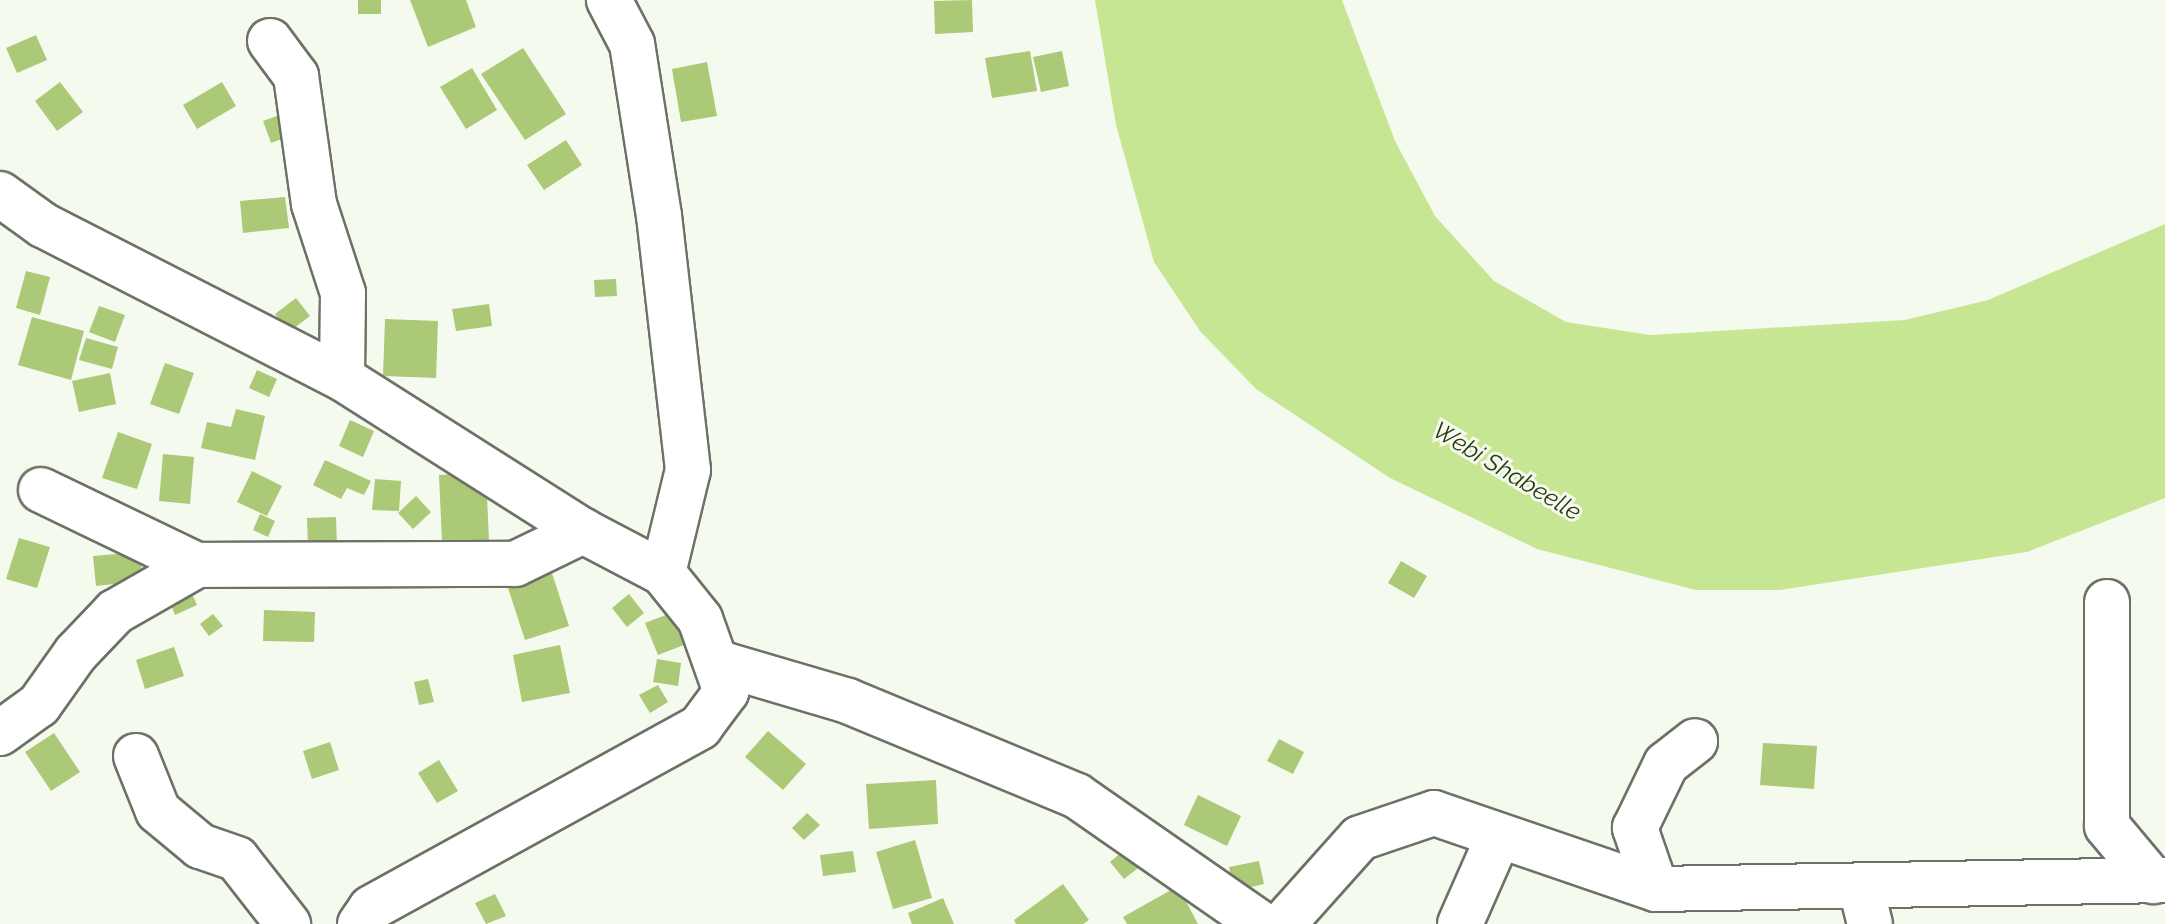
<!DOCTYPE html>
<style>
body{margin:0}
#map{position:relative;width:2165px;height:924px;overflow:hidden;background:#f5faee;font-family:Raleway,sans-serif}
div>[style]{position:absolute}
.water>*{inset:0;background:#c7e693}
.building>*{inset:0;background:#abc977}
.roads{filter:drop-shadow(2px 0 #6d7166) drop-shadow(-2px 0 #6d7166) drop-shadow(0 2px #6d7166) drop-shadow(0 -2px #6d7166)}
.street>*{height:44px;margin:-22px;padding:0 22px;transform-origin:22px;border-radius:22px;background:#fff}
span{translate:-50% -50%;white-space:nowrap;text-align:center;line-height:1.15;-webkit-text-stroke:6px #f5faee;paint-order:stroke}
.water-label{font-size:24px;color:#2d3916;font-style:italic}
</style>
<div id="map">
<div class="water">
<i style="clip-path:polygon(1095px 0,1342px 0,1395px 141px,1435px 216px,1494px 281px,1566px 322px,1650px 335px,1905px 320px,1988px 300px,2165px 224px,2165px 498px,2027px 552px,1780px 590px,1696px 590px,1537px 549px,1390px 478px,1256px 389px,1200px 331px,1154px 262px,1116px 125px)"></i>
</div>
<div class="building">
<i style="clip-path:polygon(358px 0,381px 0,381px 14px,358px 14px)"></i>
<i style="clip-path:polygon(410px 0,466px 0,476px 27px,428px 47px)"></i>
<i style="clip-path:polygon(972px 0,973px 32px,935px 34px,934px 1px)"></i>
<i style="clip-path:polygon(36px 35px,47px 60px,17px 73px,6px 48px)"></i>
<i style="clip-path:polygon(523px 48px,566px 114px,525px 140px,481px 74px)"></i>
<i style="clip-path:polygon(1030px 51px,1037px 91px,992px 98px,985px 58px)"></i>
<i style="clip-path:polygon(1062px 51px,1069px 86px,1041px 92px,1033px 57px)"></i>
<i style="clip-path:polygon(707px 62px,717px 116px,681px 122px,672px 69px)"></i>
<i style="clip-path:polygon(472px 68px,497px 110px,466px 129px,440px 87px)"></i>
<i style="clip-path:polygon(60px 82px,83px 112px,57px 131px,35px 101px)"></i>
<i style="clip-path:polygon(222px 82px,236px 106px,197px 129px,183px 105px)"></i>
<i style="clip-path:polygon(293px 110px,301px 132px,271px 143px,263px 121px)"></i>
<i style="clip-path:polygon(566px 140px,582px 165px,544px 190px,527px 165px)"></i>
<i style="clip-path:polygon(285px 197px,289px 228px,243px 233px,240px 201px)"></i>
<i style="clip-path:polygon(26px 271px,50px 277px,40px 315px,16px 308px)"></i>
<i style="clip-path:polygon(616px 279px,617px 296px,595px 297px,594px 280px)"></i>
<i style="clip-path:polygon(296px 298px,310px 316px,289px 332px,275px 314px)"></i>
<i style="clip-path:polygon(489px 304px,492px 326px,456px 331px,452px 309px)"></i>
<i style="clip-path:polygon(99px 306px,125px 315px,115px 342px,89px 332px)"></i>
<i style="clip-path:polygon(32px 317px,84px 331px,71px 380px,18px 365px)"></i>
<i style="clip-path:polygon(385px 319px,438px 321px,436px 378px,383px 376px)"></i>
<i style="clip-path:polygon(86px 338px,118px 347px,112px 369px,79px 360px)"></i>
<i style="clip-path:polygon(165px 363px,194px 373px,179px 414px,150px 404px)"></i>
<i style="clip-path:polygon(257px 370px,277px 379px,269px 397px,249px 388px)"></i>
<i style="clip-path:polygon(110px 373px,116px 404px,79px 412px,72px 381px)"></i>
<i style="clip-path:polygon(236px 409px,265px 416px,255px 460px,201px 448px,207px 422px,231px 427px)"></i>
<i style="clip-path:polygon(350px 420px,374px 431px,363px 457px,339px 446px)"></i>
<i style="clip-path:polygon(118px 432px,152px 444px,137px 489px,102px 478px)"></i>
<i style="clip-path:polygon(163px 454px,194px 457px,190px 504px,159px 501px)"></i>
<i style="clip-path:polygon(325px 460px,371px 481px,364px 495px,347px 488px,341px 499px,313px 485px)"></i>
<i style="clip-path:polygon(252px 471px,282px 486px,267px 516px,237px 502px)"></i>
<i style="clip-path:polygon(486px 472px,489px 541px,442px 543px,439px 475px)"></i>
<i style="clip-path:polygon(375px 479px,401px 481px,399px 511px,372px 510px)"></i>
<i style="clip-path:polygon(416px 496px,431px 512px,413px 529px,398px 513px)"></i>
<i style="clip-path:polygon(260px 514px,275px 521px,268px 537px,253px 530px)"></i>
<i style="clip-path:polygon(336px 517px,337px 546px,308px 547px,307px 518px)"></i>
<i style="clip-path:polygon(19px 538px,50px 547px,37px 588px,6px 579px)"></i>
<i style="clip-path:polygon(140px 552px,143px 581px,96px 586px,93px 556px)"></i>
<i style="clip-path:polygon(1401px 561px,1427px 576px,1414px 598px,1388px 583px)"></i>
<i style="clip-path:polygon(552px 573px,569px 626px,525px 640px,508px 588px)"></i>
<i style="clip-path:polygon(189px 587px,197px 605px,175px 615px,168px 597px)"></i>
<i style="clip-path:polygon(629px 594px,644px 613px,627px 627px,612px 608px)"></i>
<i style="clip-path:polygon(264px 610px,315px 612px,314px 642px,263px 641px)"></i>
<i style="clip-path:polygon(671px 613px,684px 645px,658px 655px,645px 623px)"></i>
<i style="clip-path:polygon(213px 614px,223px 626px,209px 636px,200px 624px)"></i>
<i style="clip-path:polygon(560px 645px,570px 693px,522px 702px,513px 655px)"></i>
<i style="clip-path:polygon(174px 647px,184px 676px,145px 689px,136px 660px)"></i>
<i style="clip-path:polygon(657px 659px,681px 663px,678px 686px,653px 682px)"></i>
<i style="clip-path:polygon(428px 679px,434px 702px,419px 705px,414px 682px)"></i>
<i style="clip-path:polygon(658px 685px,668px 702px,650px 713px,639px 695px)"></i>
<i style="clip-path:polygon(768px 731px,806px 764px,783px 790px,745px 757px)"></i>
<i style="clip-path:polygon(54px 733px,80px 772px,51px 791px,25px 752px)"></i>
<i style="clip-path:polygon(1279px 739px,1304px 752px,1293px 774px,1267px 761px)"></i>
<i style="clip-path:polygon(330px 742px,339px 770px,312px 779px,303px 751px)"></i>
<i style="clip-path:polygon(1763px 743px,1817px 746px,1814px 789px,1760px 785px)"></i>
<i style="clip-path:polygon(439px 760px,458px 791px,437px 803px,418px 773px)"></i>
<i style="clip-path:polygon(936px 780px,938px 824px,869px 829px,866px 784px)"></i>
<i style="clip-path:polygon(1198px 795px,1241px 816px,1227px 846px,1184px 825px)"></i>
<i style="clip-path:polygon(807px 813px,820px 825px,804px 840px,792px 828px)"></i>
<i style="clip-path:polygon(915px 840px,932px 898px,893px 909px,876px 852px)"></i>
<i style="clip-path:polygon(1128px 847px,1142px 865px,1124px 879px,1110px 862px)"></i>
<i style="clip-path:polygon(853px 851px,856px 872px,823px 876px,820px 855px)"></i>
<i style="clip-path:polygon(1259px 861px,1264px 884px,1234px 891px,1229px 867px)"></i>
<i style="clip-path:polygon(1063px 884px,1089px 920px,1083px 924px,1016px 924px,1014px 920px)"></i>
<i style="clip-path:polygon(1178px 886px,1198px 924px,1127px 924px,1123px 917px)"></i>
<i style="clip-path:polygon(495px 894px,506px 916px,486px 924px,475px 903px)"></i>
<i style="clip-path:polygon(943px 898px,954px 924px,912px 924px,908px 913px)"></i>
</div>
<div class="roads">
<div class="street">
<i style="left:270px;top:41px;width:44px;rotate:53.4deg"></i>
<i style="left:296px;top:76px;width:129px;rotate:82deg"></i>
<i style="left:314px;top:204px;width:94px;rotate:72deg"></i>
<i style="left:343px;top:293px;width:85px;rotate:90.7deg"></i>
<i style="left:0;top:194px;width:53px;rotate:35.8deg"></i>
<i style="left:43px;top:225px;width:336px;rotate:27.1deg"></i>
<i style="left:342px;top:378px;width:285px;rotate:32.4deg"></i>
<i style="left:583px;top:531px;width:90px;rotate:27.7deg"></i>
<i style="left:41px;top:490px;width:173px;rotate:25.7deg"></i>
<i style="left:197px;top:565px;width:318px;rotate:-0.2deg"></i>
<i style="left:515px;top:564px;width:76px;rotate:-25.9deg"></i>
<i style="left:2107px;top:602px;width:224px;rotate:90deg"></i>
<i style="left:2107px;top:826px;width:72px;rotate:50.1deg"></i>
<i style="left:726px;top:692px;width:27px;rotate:-90deg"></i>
<i style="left:726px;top:665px;width:127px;rotate:16.4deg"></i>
<i style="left:848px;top:701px;width:248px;rotate:22.5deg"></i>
<i style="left:1077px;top:796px;width:224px;rotate:34.8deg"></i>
<i style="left:0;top:733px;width:48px;rotate:-35.7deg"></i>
<i style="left:39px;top:705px;width:64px;rotate:-54.6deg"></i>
<i style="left:76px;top:653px;width:57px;rotate:-46.4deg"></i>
<i style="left:115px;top:612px;width:95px;rotate:-29.8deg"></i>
<i style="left:136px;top:756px;width:59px;rotate:68.2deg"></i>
<i style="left:158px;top:811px;width:55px;rotate:39.8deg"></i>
<i style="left:200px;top:846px;width:39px;rotate:19deg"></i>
<i style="left:237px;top:859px;width:83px;rotate:51.9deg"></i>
<i style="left:1861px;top:888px;width:37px;rotate:76deg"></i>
<i style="left:1656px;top:889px;width:65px;rotate:-109deg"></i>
<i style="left:1635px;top:828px;width:71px;rotate:-64.2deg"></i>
<i style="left:1666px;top:764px;width:37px;rotate:-38deg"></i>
<i style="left:360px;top:924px;width:19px;rotate:-55deg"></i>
<i style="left:371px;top:908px;width:376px;rotate:-28.8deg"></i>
<i style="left:700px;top:727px;width:44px;rotate:-53.4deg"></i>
<i style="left:726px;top:692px;width:77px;rotate:-109.6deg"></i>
<i style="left:700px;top:619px;width:59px;rotate:-128.8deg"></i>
<i style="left:663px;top:573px;width:106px;rotate:-76.4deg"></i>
<i style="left:688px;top:470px;width:256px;rotate:-96.5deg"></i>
<i style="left:659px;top:216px;width:174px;rotate:-98.9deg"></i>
<i style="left:632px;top:44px;width:50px;rotate:-117.6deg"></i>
<i style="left:1283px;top:924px;width:115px;rotate:-48.2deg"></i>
<i style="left:1360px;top:838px;width:78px;rotate:-18.7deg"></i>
<i style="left:1434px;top:813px;width:235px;rotate:18.9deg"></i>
<i style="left:1656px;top:889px;width:509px;rotate:-1.01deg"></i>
<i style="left:1460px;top:924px;width:94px;rotate:-66.2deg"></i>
</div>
</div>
<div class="water-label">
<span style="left:1507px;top:471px;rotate:31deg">Webi Shabeelle</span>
</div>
</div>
